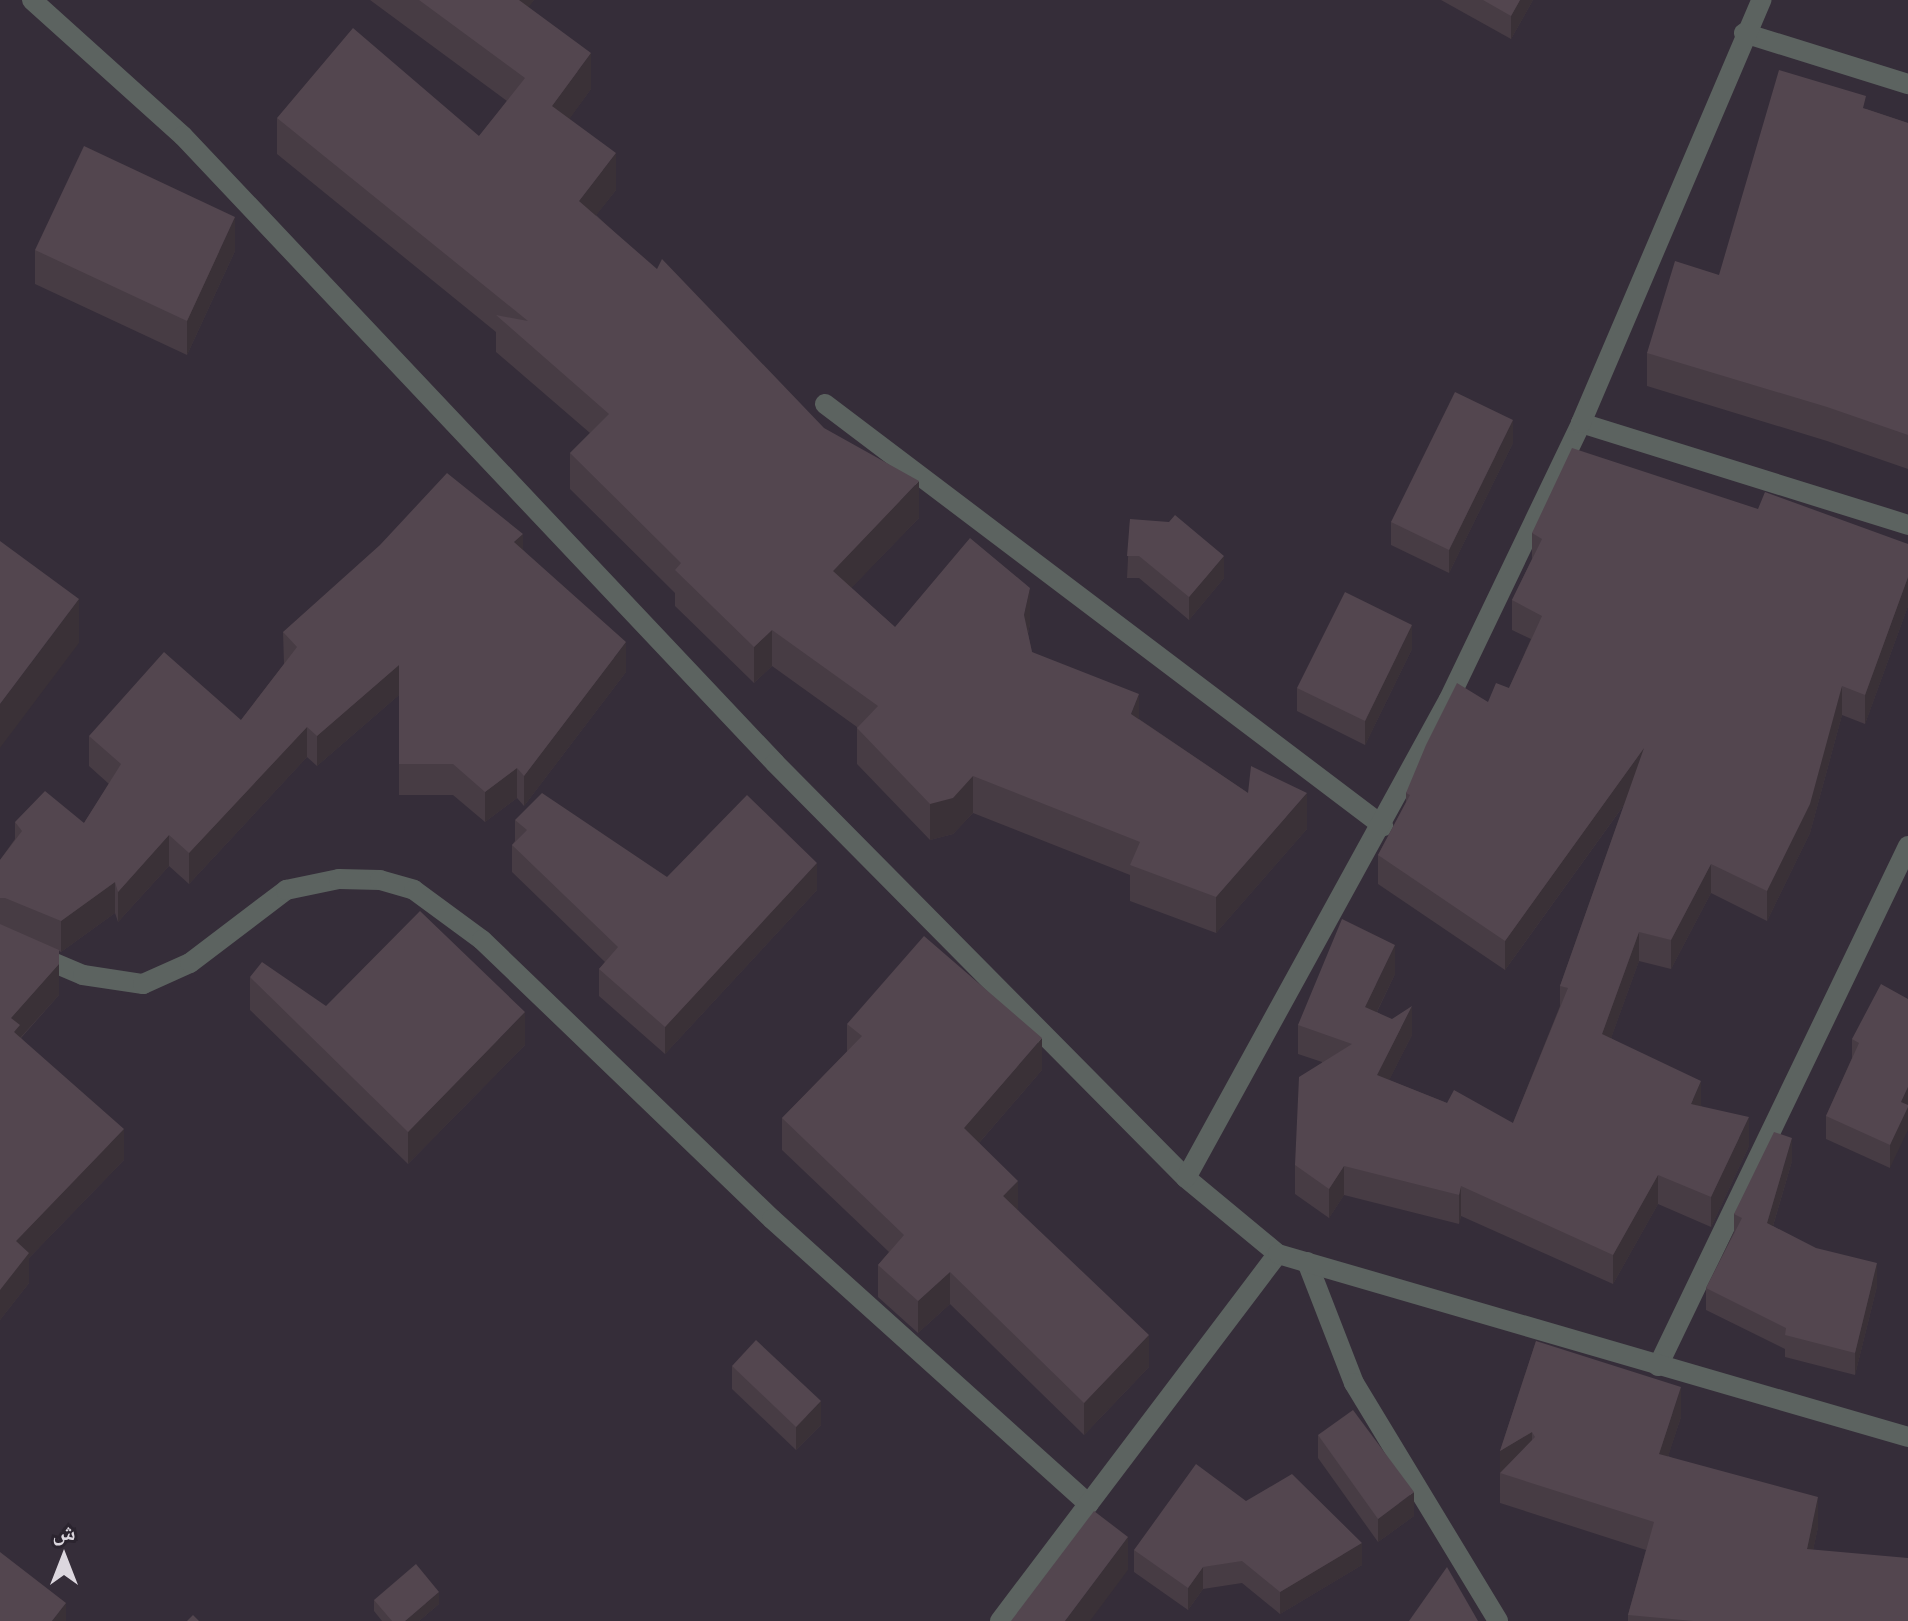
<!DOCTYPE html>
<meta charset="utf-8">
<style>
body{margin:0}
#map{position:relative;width:1908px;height:1621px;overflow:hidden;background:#352d39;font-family:Cabin,"Noto Naskh Arabic",sans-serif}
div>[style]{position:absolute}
.minor>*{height:20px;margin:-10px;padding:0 10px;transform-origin:10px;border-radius:10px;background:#5c6360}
.wall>*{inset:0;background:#473c44}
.shaded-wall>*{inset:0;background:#3a3137}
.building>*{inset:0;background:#53464f}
span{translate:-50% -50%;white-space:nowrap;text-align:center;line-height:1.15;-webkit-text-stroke:8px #2b242f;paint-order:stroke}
.north{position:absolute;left:24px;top:1517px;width:80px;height:80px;-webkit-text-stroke:6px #2b242f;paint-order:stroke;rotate:0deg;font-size:22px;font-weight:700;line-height:32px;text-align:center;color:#dcd7df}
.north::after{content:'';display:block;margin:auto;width:28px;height:36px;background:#dcd7df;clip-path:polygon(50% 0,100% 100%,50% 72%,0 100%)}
</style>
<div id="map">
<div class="minor">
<i style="left:32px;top:0;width:203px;rotate:42deg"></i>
<i style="left:183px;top:136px;width:862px;rotate:46.64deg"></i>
<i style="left:775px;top:763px;width:584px;rotate:45.28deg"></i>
<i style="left:1186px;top:1178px;width:119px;rotate:39.6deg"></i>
<i style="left:1744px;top:33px;width:172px;rotate:17.3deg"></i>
<i style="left:825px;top:404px;width:700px;rotate:37.1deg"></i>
<i style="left:1581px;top:423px;width:343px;rotate:17.3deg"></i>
<i style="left:0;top:940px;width:90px;rotate:22.9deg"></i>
<i style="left:83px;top:975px;width:61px;rotate:8.5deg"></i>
<i style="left:143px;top:984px;width:51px;rotate:-24.1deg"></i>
<i style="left:190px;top:963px;width:121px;rotate:-37.2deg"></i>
<i style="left:286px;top:890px;width:54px;rotate:-11.7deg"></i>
<i style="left:339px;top:879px;width:41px;rotate:1.4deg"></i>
<i style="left:380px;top:880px;width:35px;rotate:16deg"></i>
<i style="left:414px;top:890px;width:84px;rotate:36.3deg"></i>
<i style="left:482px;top:940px;width:402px;rotate:43.9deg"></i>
<i style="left:772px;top:1219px;width:426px;rotate:42deg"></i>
<i style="left:1186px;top:1178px;width:546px;rotate:-61.23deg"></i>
<i style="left:1449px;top:699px;width:306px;rotate:-64.4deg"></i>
<i style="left:1581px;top:423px;width:460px;rotate:-66.9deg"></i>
<i style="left:1307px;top:1262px;width:130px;rotate:68.8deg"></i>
<i style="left:1354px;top:1383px;width:278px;rotate:58.8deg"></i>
<i style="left:1658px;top:1366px;width:577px;rotate:-64.32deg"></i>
<i style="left:1000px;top:1621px;width:460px;rotate:-52.9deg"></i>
<i style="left:1278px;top:1254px;width:656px;rotate:16.2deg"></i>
</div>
<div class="wall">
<i style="clip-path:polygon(370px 0,534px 0,528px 7px,591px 89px,569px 119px,616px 190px,596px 215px,919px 518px,851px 588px,895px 627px,1030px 624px,1028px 634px,1032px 652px,1139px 719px,1248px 793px,1307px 829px,1216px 933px,1130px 901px,1130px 875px,973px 813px,953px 834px,930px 840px,857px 764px,857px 727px,772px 666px,754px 683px,675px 606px,675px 593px,570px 489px,570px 453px,590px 433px,496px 352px,496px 332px,277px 154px,277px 118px,479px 136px,507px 101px)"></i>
<i style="clip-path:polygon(1441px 0,1533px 0,1511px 39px)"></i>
<i style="clip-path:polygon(1866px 109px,1908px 123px,1908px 469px,1827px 441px,1647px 386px,1647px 353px,1719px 275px)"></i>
<i style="clip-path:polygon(35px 250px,235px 251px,187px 355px,35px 284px)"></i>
<i style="clip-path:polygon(1513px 443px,1449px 573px,1391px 545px,1391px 522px)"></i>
<i style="clip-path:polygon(1758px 509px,1908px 544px,1908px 606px,1865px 724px,1842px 715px,1810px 833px,1767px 921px,1711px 893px,1671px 969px,1639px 961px,1611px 1038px,1701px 1106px,1749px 1146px,1711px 1227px,1658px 1204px,1613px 1284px,1461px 1216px,1459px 1224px,1344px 1195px,1329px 1218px,1295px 1194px,1295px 1165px,1322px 1062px,1298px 1054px,1298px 1025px,1395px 974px,1377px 1012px,1412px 1035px,1389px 1080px,1447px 1103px,1513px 1123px,1560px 1006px,1560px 986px,1624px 805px,1505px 970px,1378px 884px,1378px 855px,1406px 802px,1406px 793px,1488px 702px,1509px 688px,1531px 639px,1512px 630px,1512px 600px,1532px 559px,1532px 533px)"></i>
<i style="clip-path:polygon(1130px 519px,1224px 578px,1189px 620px,1139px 578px,1127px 578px)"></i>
<i style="clip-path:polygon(523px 550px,626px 672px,524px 806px,517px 798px,485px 822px,453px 795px,399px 795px,399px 695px,317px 766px,307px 757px,189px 884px,169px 866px,118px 922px,115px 913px,61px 952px,59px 951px,59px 995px,21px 1038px,124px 1160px,29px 1258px,29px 1283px,0 1320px,0 860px,15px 839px,15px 822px,84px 823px,109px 784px,89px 766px,89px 736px,241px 720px,284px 664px,283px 632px)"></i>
<i style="clip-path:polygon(1412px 649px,1365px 745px,1297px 711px,1297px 688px)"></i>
<i style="clip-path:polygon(515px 820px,667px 877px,817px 890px,665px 1054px,599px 996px,599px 969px,605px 962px,512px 872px,512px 845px,515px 841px)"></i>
<i style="clip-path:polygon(250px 977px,326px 1006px,525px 1045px,408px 1164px,250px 1010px)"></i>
<i style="clip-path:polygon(1908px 999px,1890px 1168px,1826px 1139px,1826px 1116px,1852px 1058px,1852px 1039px)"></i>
<i style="clip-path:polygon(847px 1024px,1042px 1070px,979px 1143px,1018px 1210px,1149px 1367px,1084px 1435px,950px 1304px,918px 1333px,878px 1297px,878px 1265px,889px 1252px,782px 1150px,782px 1118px,847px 1052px)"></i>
<i style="clip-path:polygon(1792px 1161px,1773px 1226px,1877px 1286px,1855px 1375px,1785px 1357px,1785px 1349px,1706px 1310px,1706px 1288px,1734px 1232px,1734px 1214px)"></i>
<i style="clip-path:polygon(1536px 1341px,1681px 1417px,1668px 1456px,1818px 1527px,1813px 1550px,1908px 1621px,1628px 1621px,1628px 1615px,1646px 1550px,1500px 1503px,1500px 1451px)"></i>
<i style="clip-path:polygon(732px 1366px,821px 1425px,796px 1450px,732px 1389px)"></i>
<i style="clip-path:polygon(1318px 1435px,1414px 1516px,1378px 1542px,1318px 1458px)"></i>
<i style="clip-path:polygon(1246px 1501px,1362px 1565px,1280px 1614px,1242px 1583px,1203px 1589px,1188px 1610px,1134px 1572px,1134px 1550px)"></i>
<i style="clip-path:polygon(374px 1600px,439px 1604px,419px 1621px,382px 1621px,374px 1611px)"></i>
</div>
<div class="shaded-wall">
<i style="clip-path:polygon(511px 0,534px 0,511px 31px)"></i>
<i style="clip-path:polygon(1520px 0,1533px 0,1511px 39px,1511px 16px)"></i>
<i style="clip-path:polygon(591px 53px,591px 89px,552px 143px,552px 106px)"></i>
<i style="clip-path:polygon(616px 153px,616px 190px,579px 237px,579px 201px)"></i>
<i style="clip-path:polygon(235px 217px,235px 251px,187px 355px,187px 321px)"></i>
<i style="clip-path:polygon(1513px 420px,1513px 443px,1449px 573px,1449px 550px)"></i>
<i style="clip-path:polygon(919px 481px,919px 518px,833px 607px,833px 571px)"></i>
<i style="clip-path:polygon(523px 534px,523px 565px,514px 542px)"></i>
<i style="clip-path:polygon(1224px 556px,1224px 578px,1189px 620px,1189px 597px)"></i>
<i style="clip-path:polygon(1908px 577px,1908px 606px,1865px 724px,1865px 695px)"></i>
<i style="clip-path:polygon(1030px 588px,1030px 624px,1024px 651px,1024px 615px)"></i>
<i style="clip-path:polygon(79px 599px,79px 643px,0 748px,0 704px)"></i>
<i style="clip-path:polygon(1412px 625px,1412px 649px,1365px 745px,1365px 721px)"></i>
<i style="clip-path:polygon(772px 630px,772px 666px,754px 683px,754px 647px)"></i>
<i style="clip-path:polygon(626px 642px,626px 672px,524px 806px,524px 776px)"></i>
<i style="clip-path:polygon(399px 665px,399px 695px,317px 766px,317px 736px)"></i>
<i style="clip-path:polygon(1842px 686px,1842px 715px,1810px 833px,1767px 921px,1767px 891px)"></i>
<i style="clip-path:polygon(1139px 694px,1139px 731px,1131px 714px)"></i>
<i style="clip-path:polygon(307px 727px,307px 757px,189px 884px,189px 853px)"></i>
<i style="clip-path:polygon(1644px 748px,1644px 777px,1505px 970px,1505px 941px)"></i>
<i style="clip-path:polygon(517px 768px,517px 798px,485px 822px,485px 792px)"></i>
<i style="clip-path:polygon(973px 776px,973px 813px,953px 834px,930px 840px,930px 804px)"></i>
<i style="clip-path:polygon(1307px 793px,1307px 829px,1216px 933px,1216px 897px)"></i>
<i style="clip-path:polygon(169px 835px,169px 866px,118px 922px,118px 892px)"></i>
<i style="clip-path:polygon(817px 863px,817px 890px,665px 1054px,665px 1027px)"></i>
<i style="clip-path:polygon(1711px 864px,1711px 893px,1671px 969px,1671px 940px)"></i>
<i style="clip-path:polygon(115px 882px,115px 913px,61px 952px,61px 921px)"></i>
<i style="clip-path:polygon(1639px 932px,1639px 961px,1602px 1063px,1602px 1034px)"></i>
<i style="clip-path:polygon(1395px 945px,1395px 974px,1365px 1036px,1365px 1007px)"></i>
<i style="clip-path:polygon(59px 964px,59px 995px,20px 1038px,20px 1056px,11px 1018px)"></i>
<i style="clip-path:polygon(1412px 1006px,1412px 1035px,1377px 1104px,1377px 1075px)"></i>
<i style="clip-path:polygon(525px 1012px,525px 1045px,408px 1164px,408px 1132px)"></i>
<i style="clip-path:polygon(1042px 1038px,1042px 1070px,964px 1160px,964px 1128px)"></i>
<i style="clip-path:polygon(1701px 1081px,1701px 1110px,1691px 1104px)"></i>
<i style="clip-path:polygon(1908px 1087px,1908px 1130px,1890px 1168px,1890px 1145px,1901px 1102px)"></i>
<i style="clip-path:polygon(1749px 1117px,1749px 1146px,1711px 1227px,1711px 1197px)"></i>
<i style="clip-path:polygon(124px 1129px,124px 1160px,29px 1258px,29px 1283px,0 1320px,0 1290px,16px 1241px)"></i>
<i style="clip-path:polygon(1792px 1138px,1792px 1161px,1767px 1246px,1767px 1223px)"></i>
<i style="clip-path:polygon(1344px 1166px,1344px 1195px,1329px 1218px,1329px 1189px)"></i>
<i style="clip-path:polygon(1658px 1175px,1658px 1204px,1613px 1284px,1613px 1255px)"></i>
<i style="clip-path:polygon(1018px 1181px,1018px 1213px,1003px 1196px)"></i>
<i style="clip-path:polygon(1461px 1186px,1461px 1216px,1459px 1224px,1459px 1195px)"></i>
<i style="clip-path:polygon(1877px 1263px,1877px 1286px,1855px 1375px,1855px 1353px)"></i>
<i style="clip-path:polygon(950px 1272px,950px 1304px,918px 1333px,918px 1301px)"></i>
<i style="clip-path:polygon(1149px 1335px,1149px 1367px,1084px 1435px,1084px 1403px)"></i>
<i style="clip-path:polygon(1681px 1387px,1681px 1417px,1659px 1484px,1659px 1454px)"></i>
<i style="clip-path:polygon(821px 1401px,821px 1425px,796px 1450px,796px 1427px)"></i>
<i style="clip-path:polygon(1532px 1432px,1532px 1462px,1500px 1473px,1500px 1451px)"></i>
<i style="clip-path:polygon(1414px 1492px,1414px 1516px,1378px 1542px,1378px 1519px)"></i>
<i style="clip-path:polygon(1818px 1497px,1818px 1527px,1807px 1579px,1807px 1549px)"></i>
<i style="clip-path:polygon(1128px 1537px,1128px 1570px,1090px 1621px,1065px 1621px)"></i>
<i style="clip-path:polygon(1362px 1543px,1362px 1565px,1280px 1614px,1280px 1592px)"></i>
<i style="clip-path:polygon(1203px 1567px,1203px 1589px,1188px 1610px,1188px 1588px)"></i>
<i style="clip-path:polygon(439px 1592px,439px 1604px,419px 1621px,405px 1621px)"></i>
<i style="clip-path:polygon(66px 1603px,66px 1621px,52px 1621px)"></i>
</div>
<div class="building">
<i style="clip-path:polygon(419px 0,519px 0,591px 53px,552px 106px,616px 153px,579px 201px,657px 269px,662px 259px,824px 428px,919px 481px,833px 571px,895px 627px,970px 538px,1030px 588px,1024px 615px,1032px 652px,1139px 694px,1131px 714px,1248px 793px,1251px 766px,1307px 793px,1216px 897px,1130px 865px,1140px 842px,973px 776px,953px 798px,930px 804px,857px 728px,878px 706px,772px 630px,754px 647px,675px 570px,681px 563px,570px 453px,609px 414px,496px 315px,528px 321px,277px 118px,353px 28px,479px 136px,525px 78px)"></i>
<i style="clip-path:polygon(1483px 0,1520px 0,1511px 16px)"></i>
<i style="clip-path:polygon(1779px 70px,1866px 96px,1863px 108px,1908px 123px,1908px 435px,1827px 407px,1647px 353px,1675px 261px,1719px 275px)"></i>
<i style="clip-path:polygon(84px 146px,235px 217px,187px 321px,35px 250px)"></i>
<i style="clip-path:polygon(1455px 392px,1513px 420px,1449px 550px,1391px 522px)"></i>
<i style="clip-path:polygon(1572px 448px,1758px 509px,1765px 492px,1908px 544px,1908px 577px,1865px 695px,1842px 686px,1810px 804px,1767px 891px,1711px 864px,1671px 940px,1639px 932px,1602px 1034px,1701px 1081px,1691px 1104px,1749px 1117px,1711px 1197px,1658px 1175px,1613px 1255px,1461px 1186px,1459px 1195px,1344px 1166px,1329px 1189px,1295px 1165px,1299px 1077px,1352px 1044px,1298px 1025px,1342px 919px,1395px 945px,1365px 1007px,1392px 1019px,1412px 1006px,1377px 1075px,1447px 1103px,1454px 1090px,1513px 1123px,1568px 988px,1560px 986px,1644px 748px,1505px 941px,1378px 855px,1410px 795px,1406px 793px,1426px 745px,1457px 683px,1488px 702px,1496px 683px,1509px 688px,1542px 616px,1512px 600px,1542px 539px,1532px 533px)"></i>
<i style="clip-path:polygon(447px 473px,523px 534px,514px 542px,626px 642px,524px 776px,517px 768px,485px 792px,453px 764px,399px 764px,399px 665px,317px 736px,307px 727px,189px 853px,169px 835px,118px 892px,115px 882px,61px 921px,5px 898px,0 898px,0 860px,22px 831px,15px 822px,45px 791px,84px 823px,121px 764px,89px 736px,164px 652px,241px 720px,297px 647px,283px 632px,380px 545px)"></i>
<i style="clip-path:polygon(1175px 515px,1224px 556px,1189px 597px,1139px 556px,1127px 556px,1130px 519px,1169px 522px)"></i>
<i style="clip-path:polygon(0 541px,79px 599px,0 704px)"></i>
<i style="clip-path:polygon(1345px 592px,1412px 625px,1365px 721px,1297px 688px)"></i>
<i style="clip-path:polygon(542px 793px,667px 877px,747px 795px,817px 863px,665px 1027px,599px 969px,618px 947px,512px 845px,527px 830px,515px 820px)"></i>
<i style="clip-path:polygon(420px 911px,525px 1012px,408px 1132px,250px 977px,262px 962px,326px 1006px)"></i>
<i style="clip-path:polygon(0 924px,59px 950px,59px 964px,11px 1018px,20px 1025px,14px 1032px,124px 1129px,16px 1241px,29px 1253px,0 1290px)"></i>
<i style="clip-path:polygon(924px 936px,1042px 1038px,964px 1128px,1018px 1181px,1003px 1196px,1149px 1335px,1084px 1403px,950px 1272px,918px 1301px,878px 1265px,904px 1235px,782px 1118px,862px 1036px,847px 1024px)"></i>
<i style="clip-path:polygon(1881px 984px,1908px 999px,1908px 1087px,1901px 1102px,1908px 1105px,1908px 1107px,1890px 1145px,1826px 1116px,1859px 1043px,1852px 1039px)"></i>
<i style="clip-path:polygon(1774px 1132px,1792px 1138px,1767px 1223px,1816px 1248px,1877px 1263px,1855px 1353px,1785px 1335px,1786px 1328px,1706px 1288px,1742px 1218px,1734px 1214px)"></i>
<i style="clip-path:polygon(756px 1340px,821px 1401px,796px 1427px,732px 1366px)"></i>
<i style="clip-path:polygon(1536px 1341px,1681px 1387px,1659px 1454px,1818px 1497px,1807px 1549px,1908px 1558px,1908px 1621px,1693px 1621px,1628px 1615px,1654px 1522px,1500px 1473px,1535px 1437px,1532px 1432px,1500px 1451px)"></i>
<i style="clip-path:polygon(1353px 1410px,1414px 1492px,1378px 1519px,1318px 1435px)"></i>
<i style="clip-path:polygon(1196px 1464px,1246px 1501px,1292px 1474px,1362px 1543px,1280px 1592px,1242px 1561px,1203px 1567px,1188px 1588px,1134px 1550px)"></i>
<i style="clip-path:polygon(1094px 1511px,1128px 1537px,1065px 1621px,1011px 1621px)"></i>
<i style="clip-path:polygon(0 1552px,66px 1603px,52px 1621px,0 1621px)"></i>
<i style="clip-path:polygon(416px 1564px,439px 1592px,405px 1621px,392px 1621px,374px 1600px)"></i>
<i style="clip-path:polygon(1447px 1567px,1478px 1621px,1409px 1621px)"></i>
<i style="clip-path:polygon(193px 1615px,199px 1621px,187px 1621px)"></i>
</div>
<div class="north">ش</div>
</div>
